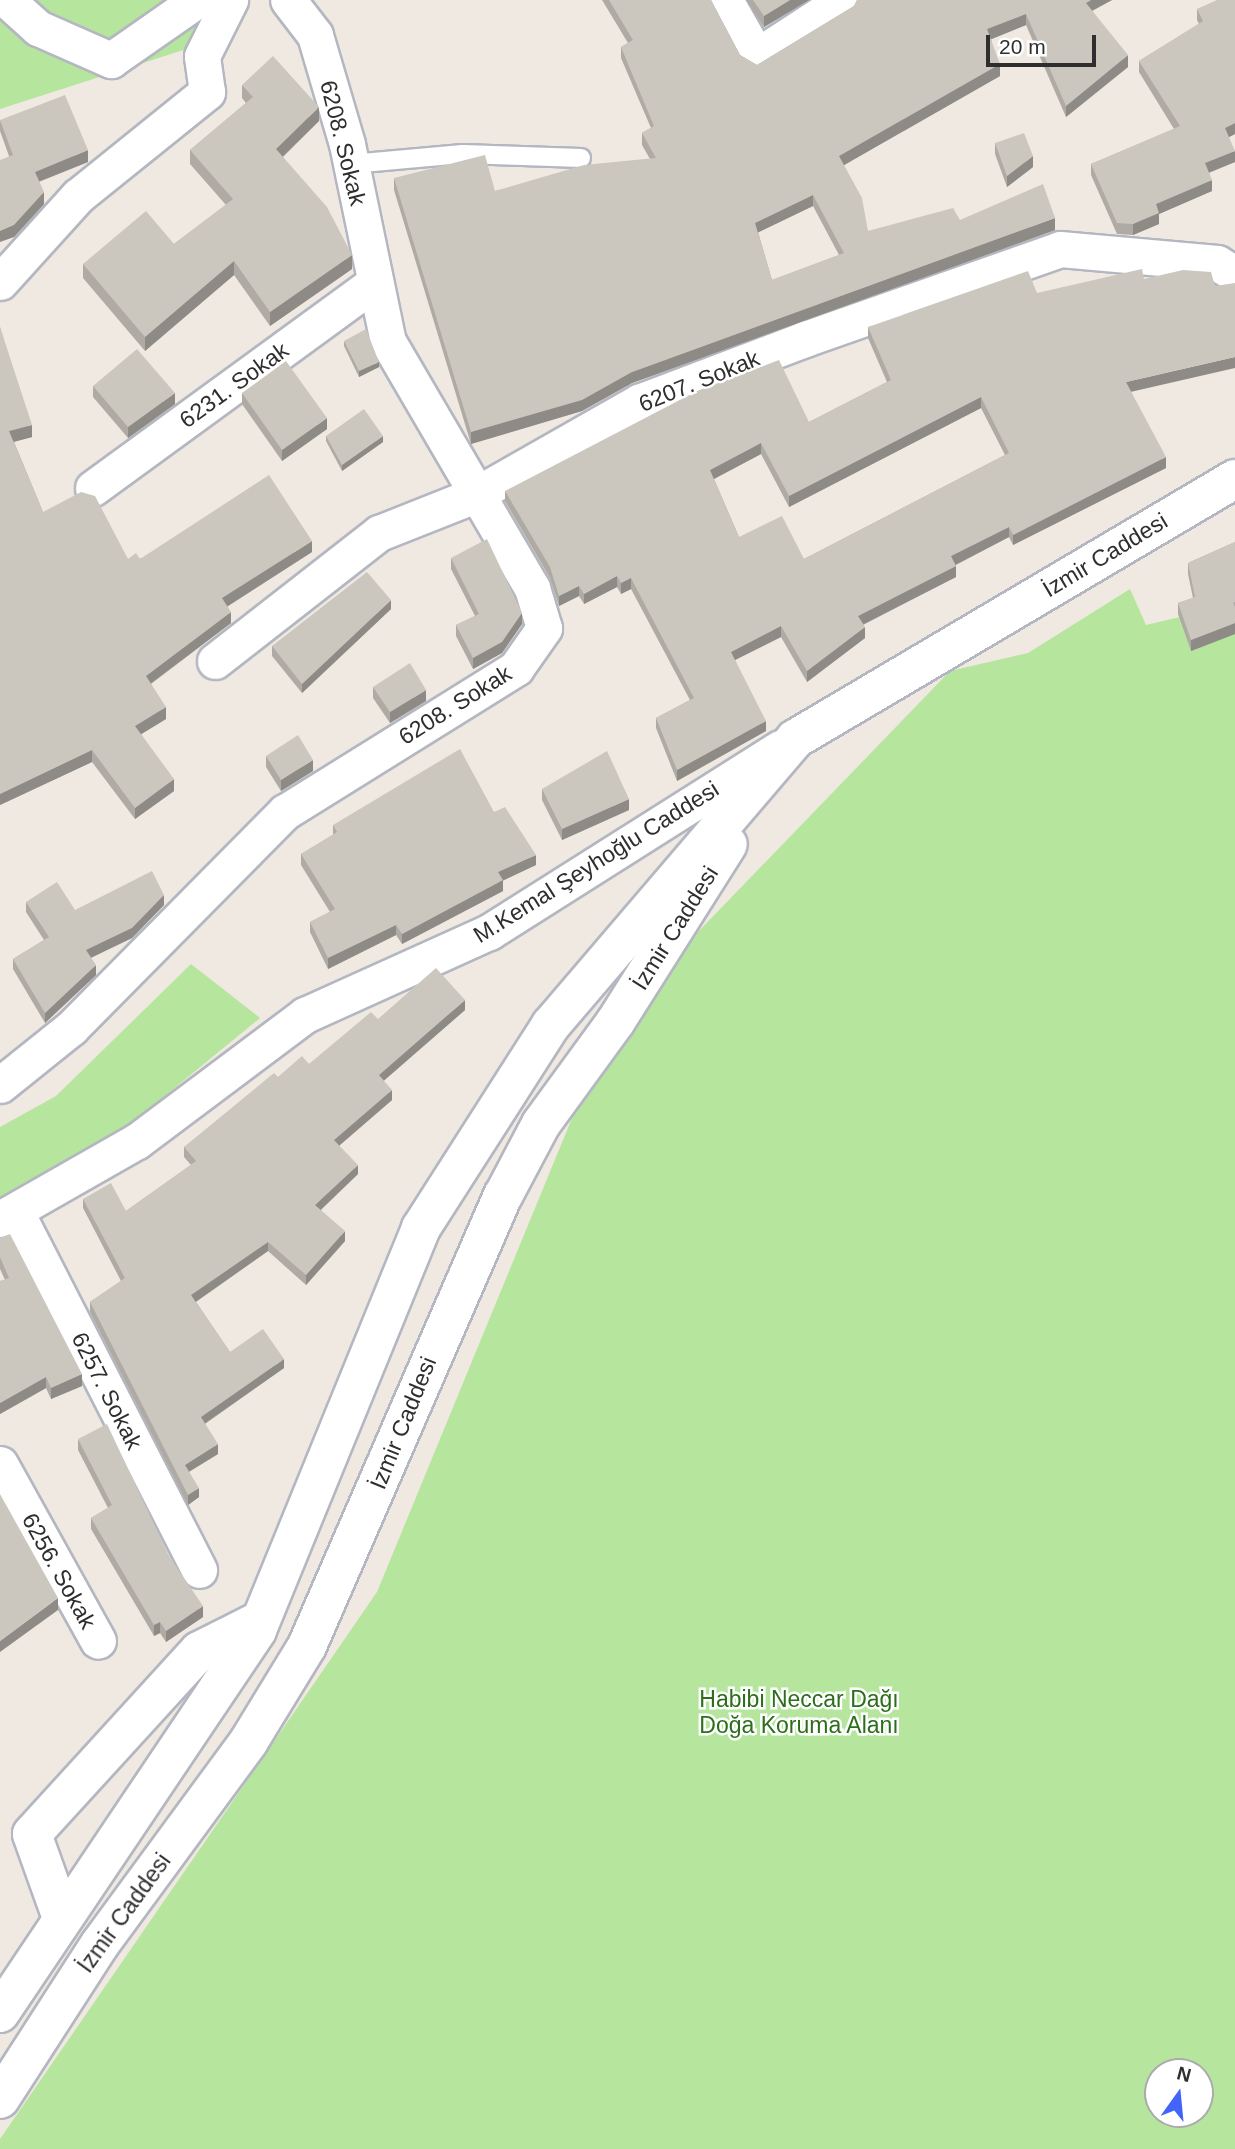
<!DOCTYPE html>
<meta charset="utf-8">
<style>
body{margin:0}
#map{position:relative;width:1235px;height:2149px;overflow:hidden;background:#efe9e1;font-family:Helvetica,sans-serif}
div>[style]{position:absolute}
.green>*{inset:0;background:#b6e59e}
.roads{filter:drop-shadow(2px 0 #b4b7c1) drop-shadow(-2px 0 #b4b7c1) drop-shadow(0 2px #b4b7c1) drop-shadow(0 -2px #b4b7c1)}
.service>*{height:18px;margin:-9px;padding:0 9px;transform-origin:9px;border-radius:9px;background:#fff}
.minor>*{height:35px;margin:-17.5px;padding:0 17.5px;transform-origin:17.5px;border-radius:17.5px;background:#fff}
.tertiary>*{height:38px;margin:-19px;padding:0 19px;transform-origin:19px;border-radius:19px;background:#fff}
.wall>*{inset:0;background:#afaba4}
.shaded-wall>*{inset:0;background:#8e8b86}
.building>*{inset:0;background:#cbc7bf}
span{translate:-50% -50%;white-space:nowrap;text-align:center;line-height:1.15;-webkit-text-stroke:5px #fff;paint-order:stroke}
.street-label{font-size:23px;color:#2e2e2e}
.park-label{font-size:23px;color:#2c6e1b}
.north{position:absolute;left:1144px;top:2058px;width:70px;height:70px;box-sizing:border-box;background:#fff;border:2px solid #ababab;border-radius:50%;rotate:15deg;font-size:19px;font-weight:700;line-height:28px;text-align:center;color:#2e2e2e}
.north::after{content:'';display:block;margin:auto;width:24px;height:32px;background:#4264fb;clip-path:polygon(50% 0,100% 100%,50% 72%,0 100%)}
.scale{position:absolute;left:986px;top:35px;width:110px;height:32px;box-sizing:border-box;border:4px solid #2e2e2e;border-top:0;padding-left:9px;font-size:21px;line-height:24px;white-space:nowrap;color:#2e2e2e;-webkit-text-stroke:5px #fff;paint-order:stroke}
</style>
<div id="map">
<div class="green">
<i style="clip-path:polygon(0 0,198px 0,233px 34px,0 109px)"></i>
<i style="clip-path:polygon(evenodd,1130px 589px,1146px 625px,1235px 604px,1235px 2149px,0 2149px,0 2139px,377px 1592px,612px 1021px,950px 671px,1028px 653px,1130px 589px,1158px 2072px,1200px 2072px,1200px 2114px,1158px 2114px,1158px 2072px)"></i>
<i style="clip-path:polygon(191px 964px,260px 1018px,110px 1141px,0 1208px,0 1127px,56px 1096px)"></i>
</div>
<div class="roads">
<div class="service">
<i style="left:351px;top:164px;width:112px;rotate:-5.1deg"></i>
<i style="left:463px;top:154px;width:118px;rotate:1.9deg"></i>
</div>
<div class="minor">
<i style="left:7px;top:0;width:42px;rotate:42.1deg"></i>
<i style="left:38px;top:28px;width:80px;rotate:23.7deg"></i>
<i style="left:111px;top:60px;width:105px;rotate:-34.9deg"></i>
<i style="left:725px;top:0;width:64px;rotate:60.3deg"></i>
<i style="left:757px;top:56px;width:103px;rotate:-33.1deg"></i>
<i style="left:0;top:282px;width:116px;rotate:-47.8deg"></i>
<i style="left:78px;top:196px;width:166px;rotate:-38.9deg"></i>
<i style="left:207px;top:92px;width:36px;rotate:-98deg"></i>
<i style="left:202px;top:56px;width:63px;rotate:-63.4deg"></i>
<i style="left:93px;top:488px;width:349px;rotate:-36.1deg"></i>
<i style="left:215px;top:661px;width:208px;rotate:-38deg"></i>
<i style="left:379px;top:533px;width:103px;rotate:-21.6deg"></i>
<i style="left:475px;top:495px;width:189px;rotate:-29.6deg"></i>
<i style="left:639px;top:402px;width:178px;rotate:-20.8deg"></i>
<i style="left:805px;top:339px;width:270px;rotate:-19.4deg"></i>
<i style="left:1060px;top:249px;width:158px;rotate:5.1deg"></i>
<i style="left:1217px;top:263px;width:21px;rotate:31deg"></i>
<i style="left:0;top:1085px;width:91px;rotate:-38.8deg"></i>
<i style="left:71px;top:1028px;width:304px;rotate:-45.3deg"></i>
<i style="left:285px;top:812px;width:272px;rotate:-31.9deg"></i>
<i style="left:516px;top:668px;width:49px;rotate:-55deg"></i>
<i style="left:544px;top:628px;width:42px;rotate:-106.7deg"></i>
<i style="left:532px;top:588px;width:285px;rotate:-120.3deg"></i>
<i style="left:388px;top:342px;width:202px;rotate:-101.7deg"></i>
<i style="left:347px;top:144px;width:114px;rotate:-106.4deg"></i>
<i style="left:315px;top:35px;width:44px;rotate:-127.6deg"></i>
<i style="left:16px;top:1212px;width:402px;rotate:62.9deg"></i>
<i style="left:0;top:1219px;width:158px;rotate:-29.7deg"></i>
<i style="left:137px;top:1141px;width:210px;rotate:-36.9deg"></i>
<i style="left:305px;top:1015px;width:202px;rotate:-24.3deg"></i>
<i style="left:489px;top:932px;width:344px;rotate:-32.3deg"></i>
<i style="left:0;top:1464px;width:202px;rotate:61deg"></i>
</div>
<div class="tertiary">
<i style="left:62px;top:1918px;width:89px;rotate:-109.7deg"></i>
<i style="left:32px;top:1834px;width:248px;rotate:-47.6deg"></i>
<i style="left:199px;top:1651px;width:69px;rotate:-26.6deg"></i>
<i style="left:0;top:2013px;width:461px;rotate:-56.1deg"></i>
<i style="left:257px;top:1630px;width:434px;rotate:-67.8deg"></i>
<i style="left:421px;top:1228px;width:241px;rotate:-57.4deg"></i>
<i style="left:551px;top:1025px;width:376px;rotate:-49.5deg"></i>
<i style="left:795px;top:739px;width:511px;rotate:-30.58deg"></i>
<i style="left:0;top:2099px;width:184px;rotate:-57.2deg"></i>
<i style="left:100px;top:1944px;width:252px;rotate:-53.7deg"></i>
<i style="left:249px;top:1741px;width:111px;rotate:-58.6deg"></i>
<i style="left:307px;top:1646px;width:491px;rotate:-66.5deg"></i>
<i style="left:503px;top:1196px;width:81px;rotate:-62.2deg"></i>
<i style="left:541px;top:1124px;width:127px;rotate:-53.9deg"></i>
<i style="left:616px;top:1021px;width:209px;rotate:-57.7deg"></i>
</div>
</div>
<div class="wall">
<i style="clip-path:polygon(evenodd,602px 0,711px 0,740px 55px,757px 65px,854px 6px,857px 0,1112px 0,1092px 11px,1128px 67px,1066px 117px,1026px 25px,991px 39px,1000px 76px,844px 165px,868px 231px,960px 220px,1055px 230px,632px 383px,582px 411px,471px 444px,394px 190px,394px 178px,495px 191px,650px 159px,642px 145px,642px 133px,651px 128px,621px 58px,621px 47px,628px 43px,602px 0,813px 206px,839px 255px,772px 280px,758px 232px,813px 206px)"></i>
<i style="clip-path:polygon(746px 0,809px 0,764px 27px)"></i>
<i style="clip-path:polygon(1235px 0,1235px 134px,1229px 137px,1235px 162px,1209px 173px,1212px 191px,1159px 214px,1159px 224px,1133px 235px,1117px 234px,1091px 175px,1091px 164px,1174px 129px,1139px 72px,1139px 61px,1199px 24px,1197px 20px,1197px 9px)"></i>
<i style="clip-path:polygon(242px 85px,319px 121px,283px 157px,352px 269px,270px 326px,234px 275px,145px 351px,83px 278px,83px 264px,174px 244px,226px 205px,190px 164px,190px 150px,246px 103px,242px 98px)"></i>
<i style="clip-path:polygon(0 120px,88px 162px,39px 182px,44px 204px,14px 237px,9px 156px,0 131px)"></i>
<i style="clip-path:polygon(995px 143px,1033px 167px,1007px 187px,995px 154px)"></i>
<i style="clip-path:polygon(evenodd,1037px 293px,1131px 392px,1166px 468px,1013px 545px,1009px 537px,956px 565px,956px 577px,863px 625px,865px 638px,807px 682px,781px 637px,735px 660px,766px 731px,677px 781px,656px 728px,656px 718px,690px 700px,631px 589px,621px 594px,617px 587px,584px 604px,579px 596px,559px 606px,550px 578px,505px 501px,505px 491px,809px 422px,887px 382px,868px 338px,868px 327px,1037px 293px,981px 408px,1005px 455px,804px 559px,739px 537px,714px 479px,761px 454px,789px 507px,981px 408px)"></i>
<i style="clip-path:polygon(0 327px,32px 437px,14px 442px,43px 512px,128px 559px,312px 552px,227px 606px,231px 623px,151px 684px,166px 719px,141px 734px,174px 791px,135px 819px,92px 762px,0 805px)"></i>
<i style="clip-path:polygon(344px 341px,379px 367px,359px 377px,344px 346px)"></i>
<i style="clip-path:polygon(93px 386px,175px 404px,128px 438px,93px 397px)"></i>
<i style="clip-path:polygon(242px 393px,327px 429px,282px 461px,242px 404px)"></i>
<i style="clip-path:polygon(326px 436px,383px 442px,342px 471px,326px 441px)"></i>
<i style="clip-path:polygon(1235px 542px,1235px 634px,1191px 651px,1178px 614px,1178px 603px,1193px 598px,1188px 574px,1188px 563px)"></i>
<i style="clip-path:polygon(451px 558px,522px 624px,502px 653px,473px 669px,456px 636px,456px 625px,475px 616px,451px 569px)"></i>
<i style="clip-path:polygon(391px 609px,302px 693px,272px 656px,272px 646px)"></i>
<i style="clip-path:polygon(373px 687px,426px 701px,390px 723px,373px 698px)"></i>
<i style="clip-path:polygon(266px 756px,313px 771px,281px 791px,266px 767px)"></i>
<i style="clip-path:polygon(542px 789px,629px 810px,562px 840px,542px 800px)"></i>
<i style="clip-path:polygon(494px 812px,536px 865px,503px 880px,503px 891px,402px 944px,396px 935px,328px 969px,310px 932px,310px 922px,330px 912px,301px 865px,301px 854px,333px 835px,333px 825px)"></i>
<i style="clip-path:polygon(26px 902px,75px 910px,164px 905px,132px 938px,91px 958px,96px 975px,45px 1023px,13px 969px,13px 959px,44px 940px,26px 912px)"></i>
<i style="clip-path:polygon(465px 1010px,383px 1081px,392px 1100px,339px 1146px,358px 1174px,321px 1210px,345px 1241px,306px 1285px,268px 1251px,196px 1302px,230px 1352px,284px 1368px,205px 1424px,218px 1454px,189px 1472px,199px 1497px,188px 1505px,90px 1312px,90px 1302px,121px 1281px,83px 1208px,83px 1199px,126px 1211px,191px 1165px,184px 1157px,184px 1147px,278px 1077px,309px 1064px,378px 1019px)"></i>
<i style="clip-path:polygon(0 1238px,82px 1386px,51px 1399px,46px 1388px,0 1414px,0 1281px,5px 1280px,0 1269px)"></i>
<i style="clip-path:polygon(78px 1439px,169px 1556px,203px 1617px,166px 1642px,160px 1633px,154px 1636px,91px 1529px,91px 1518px,108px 1508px,78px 1450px)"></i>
</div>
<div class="shaded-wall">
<i style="clip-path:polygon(790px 0,809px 0,764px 27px,764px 16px)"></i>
<i style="clip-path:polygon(1091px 0,1112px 0,1086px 14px,1086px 3px)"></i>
<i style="clip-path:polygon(1026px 14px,1026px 25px,987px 41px,987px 29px)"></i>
<i style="clip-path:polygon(1128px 55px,1128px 67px,1066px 117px,1066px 106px)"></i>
<i style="clip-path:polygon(1000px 64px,1000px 76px,839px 168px,839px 156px)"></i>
<i style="clip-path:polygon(319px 107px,319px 121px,276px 163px,276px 149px)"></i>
<i style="clip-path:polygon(1235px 123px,1235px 134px,1225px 139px,1225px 128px)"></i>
<i style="clip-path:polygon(88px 150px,88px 162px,35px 183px,35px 172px)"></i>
<i style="clip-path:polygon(1235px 151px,1235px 162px,1205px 174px,1205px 163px)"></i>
<i style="clip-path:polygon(1033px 156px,1033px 167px,1007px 187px,1007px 176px)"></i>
<i style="clip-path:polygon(1212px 180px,1212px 191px,1159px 214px,1159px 224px,1133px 235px,1133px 224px,1156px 204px)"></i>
<i style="clip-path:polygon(44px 192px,44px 204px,14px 237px,0 242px,0 231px)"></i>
<i style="clip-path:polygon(813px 195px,813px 206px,755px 234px,755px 223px)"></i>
<i style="clip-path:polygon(1055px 218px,1055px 230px,632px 383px,582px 411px,471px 444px,471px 432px,632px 372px)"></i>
<i style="clip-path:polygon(352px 255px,352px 269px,270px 326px,270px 312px)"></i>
<i style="clip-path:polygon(234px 261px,234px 275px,145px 351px,145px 337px)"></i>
<i style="clip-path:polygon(1235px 357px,1235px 368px,1126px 393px,1126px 382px)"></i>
<i style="clip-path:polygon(379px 362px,379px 367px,359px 377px,359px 371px)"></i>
<i style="clip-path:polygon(175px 393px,175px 404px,128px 438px,128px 427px)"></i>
<i style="clip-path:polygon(981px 397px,981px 408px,789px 507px,789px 496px)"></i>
<i style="clip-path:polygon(327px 418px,327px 429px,282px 461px,282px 450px)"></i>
<i style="clip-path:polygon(32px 425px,32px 437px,9px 443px,9px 431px)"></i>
<i style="clip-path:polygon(383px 436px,383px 442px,342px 471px,342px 465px)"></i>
<i style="clip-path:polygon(761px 443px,761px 454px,710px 481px,710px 470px)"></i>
<i style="clip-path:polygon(1166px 457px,1166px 468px,1013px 545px,1013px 535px)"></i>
<i style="clip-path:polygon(1009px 527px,1009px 537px,951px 567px,951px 556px)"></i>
<i style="clip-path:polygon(312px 541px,312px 552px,222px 610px,222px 598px)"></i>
<i style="clip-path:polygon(956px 566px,956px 577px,858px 627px,858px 616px)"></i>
<i style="clip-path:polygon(617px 576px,617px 587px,584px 604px,584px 594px)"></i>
<i style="clip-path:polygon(631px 578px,631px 589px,621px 594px,621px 583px)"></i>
<i style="clip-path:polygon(579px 586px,579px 596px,559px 606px,559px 596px)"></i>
<i style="clip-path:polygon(391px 600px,391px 609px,302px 693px,302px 684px)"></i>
<i style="clip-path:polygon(231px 612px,231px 623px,146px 687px,146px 676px)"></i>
<i style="clip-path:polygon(522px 613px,522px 624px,502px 653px,473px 669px,473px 658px)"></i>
<i style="clip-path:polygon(1235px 623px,1235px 634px,1191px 651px,1191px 640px)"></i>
<i style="clip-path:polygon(781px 626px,781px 637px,731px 662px,731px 652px)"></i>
<i style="clip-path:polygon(865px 627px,865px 638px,807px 682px,807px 671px)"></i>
<i style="clip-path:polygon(426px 690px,426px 701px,390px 723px,390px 712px)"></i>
<i style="clip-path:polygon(166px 707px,166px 719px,135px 738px,135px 726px)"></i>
<i style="clip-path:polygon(766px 721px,766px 731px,677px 781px,677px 770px)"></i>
<i style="clip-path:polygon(92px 750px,92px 762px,0 805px,0 794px)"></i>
<i style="clip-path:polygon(313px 760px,313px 771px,281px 791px,281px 780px)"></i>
<i style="clip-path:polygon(174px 779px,174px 791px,135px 819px,135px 808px)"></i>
<i style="clip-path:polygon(629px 799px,629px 810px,562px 840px,562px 829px)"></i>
<i style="clip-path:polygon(536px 855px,536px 865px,498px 883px,498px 872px)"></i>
<i style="clip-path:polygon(503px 880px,503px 891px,402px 944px,402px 934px)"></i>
<i style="clip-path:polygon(164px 895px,164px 905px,132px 938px,86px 960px,86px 950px)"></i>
<i style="clip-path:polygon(396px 925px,396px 935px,328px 969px,328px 958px)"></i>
<i style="clip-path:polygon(96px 965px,96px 975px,45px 1023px,45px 1013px)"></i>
<i style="clip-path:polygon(465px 1000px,465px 1010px,379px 1085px,379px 1075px)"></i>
<i style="clip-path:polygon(392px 1090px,392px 1100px,334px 1150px,334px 1140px)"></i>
<i style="clip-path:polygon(358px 1165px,358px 1174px,315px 1215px,315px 1205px)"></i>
<i style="clip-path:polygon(345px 1231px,345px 1241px,306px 1285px,306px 1275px)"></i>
<i style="clip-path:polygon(268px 1242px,268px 1251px,191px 1305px,191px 1295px)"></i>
<i style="clip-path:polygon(284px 1359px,284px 1368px,201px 1426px,201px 1417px)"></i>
<i style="clip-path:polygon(82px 1374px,82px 1386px,51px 1399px,51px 1388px)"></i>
<i style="clip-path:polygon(46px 1377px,46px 1388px,0 1414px,0 1403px)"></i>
<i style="clip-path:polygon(218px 1444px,218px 1454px,185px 1474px,185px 1465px)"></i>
<i style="clip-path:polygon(199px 1488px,199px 1497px,188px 1505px,188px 1495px)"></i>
<i style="clip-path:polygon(58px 1598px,58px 1610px,0 1652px,0 1641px)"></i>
<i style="clip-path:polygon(203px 1606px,203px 1617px,166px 1642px,166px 1631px)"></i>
<i style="clip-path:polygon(160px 1622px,160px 1633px,154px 1636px,154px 1625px)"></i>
</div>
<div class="building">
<i style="clip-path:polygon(evenodd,609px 0,711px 0,740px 55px,757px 65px,854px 6px,857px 0,1091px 0,1086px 3px,1128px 55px,1066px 106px,1026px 14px,987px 29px,1000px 64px,839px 156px,862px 198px,868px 231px,953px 208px,960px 220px,1043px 184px,1055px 218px,632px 372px,582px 400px,471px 432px,394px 178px,485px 155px,495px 191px,584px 165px,656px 158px,642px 133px,654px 126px,621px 47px,633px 40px,609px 0,813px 195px,844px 253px,772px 280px,755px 223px,813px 195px)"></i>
<i style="clip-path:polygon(753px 0,790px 0,764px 16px)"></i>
<i style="clip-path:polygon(1217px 0,1235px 0,1235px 123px,1225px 128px,1235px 151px,1205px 163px,1212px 180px,1156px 204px,1159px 213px,1133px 224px,1117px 223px,1091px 164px,1180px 126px,1139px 61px,1203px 21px,1197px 9px)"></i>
<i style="clip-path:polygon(273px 56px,319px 107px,276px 149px,327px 207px,352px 255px,270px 312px,234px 261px,145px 337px,83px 264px,146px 211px,174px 244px,233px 199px,190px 150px,253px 97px,242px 85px)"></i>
<i style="clip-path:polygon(65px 95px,88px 150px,35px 172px,44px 192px,14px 225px,0 231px,0 160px,13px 155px,0 120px)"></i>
<i style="clip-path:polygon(1024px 133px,1033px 156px,1007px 176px,995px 143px)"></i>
<i style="clip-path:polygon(evenodd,1142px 269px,1144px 279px,1183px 270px,1211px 272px,1215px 286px,1235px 283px,1235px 357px,1126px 382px,1166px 457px,1013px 535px,1009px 527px,951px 556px,956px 566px,858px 616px,865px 627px,807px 671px,781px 626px,731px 652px,766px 721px,677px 770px,656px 718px,694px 698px,631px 578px,621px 583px,617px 576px,584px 594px,579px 586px,559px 596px,550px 567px,505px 491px,697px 391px,779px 360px,809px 422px,891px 380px,868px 327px,1028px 271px,1037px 293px,1142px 269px,981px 397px,1009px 453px,804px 559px,782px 516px,739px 537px,710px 470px,761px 443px,789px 496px,981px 397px)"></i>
<i style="clip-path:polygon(0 327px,32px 425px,9px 431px,43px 512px,81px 492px,95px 496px,128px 559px,136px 553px,140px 559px,269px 475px,312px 541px,222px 598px,231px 612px,146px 676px,166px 707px,135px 726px,174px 779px,135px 808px,92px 750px,0 794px)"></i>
<i style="clip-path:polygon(366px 329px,379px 362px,359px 371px,344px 341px)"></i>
<i style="clip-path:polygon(137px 349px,175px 393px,128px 427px,93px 386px)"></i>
<i style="clip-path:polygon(286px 361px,327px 418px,282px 450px,242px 393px)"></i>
<i style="clip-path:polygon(364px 409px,383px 436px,342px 465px,326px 436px)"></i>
<i style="clip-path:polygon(487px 539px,522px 613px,502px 642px,473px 658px,456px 625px,479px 614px,451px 558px)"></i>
<i style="clip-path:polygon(1235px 542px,1235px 602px,1233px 603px,1235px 607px,1235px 623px,1191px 640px,1178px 603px,1195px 597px,1188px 563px)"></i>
<i style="clip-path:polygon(367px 572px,391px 600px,302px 684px,272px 646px)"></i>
<i style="clip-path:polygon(410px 663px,426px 690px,390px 712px,373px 687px)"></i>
<i style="clip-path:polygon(298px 735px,313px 760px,281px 780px,266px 756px)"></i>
<i style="clip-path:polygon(460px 749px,494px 812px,505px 807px,536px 855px,498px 872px,503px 880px,402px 934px,396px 925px,328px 958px,310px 922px,335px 909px,301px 854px,337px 832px,333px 825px)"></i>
<i style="clip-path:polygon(607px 751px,629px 799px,562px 829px,542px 789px)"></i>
<i style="clip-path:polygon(152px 871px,164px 895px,132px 928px,86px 950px,96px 965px,45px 1013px,13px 959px,49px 937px,26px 902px,57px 882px,75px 910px)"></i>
<i style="clip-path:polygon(436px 968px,465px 1000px,379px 1075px,392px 1090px,334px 1140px,358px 1165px,315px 1205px,345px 1231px,306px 1275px,268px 1242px,191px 1295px,230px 1352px,263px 1329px,284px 1359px,201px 1417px,218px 1444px,185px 1465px,199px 1488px,188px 1495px,90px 1302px,125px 1278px,83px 1199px,111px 1183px,126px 1211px,196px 1161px,184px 1147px,274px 1073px,278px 1077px,302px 1056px,309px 1064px,371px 1012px,378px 1019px)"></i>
<i style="clip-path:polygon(10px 1234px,82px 1374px,51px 1388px,46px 1377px,0 1403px,0 1281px,9px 1278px,0 1257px,0 1238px)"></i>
<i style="clip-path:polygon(107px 1424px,169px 1556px,203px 1606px,166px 1631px,160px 1622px,154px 1625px,91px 1518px,112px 1505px,78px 1439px)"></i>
<i style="clip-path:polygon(0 1494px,58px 1598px,0 1641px)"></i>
</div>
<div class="street-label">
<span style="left:343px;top:143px;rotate:76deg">6208. Sokak</span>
<span style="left:699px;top:381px;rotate:-22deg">6207. Sokak</span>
<span style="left:234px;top:385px;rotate:-36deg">6231. Sokak</span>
<span style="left:1105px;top:555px;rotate:-31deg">İzmir Caddesi</span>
<span style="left:455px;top:705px;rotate:-32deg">6208. Sokak</span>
<span style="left:596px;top:862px;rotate:-32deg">M.Kemal Şeyhoğlu Caddesi</span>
<span style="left:675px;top:928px;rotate:-58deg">İzmir Caddesi</span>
<span style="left:107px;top:1391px;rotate:63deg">6257. Sokak</span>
<span style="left:403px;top:1423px;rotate:-68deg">İzmir Caddesi</span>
<span style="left:59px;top:1571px;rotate:61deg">6256. Sokak</span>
<span style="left:124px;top:1913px;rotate:-54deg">İzmir Caddesi</span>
</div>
<div class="park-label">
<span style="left:799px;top:1712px">Habibi Neccar Dağı<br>Doğa Koruma Alanı</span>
</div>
<div class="north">N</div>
<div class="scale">20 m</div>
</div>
